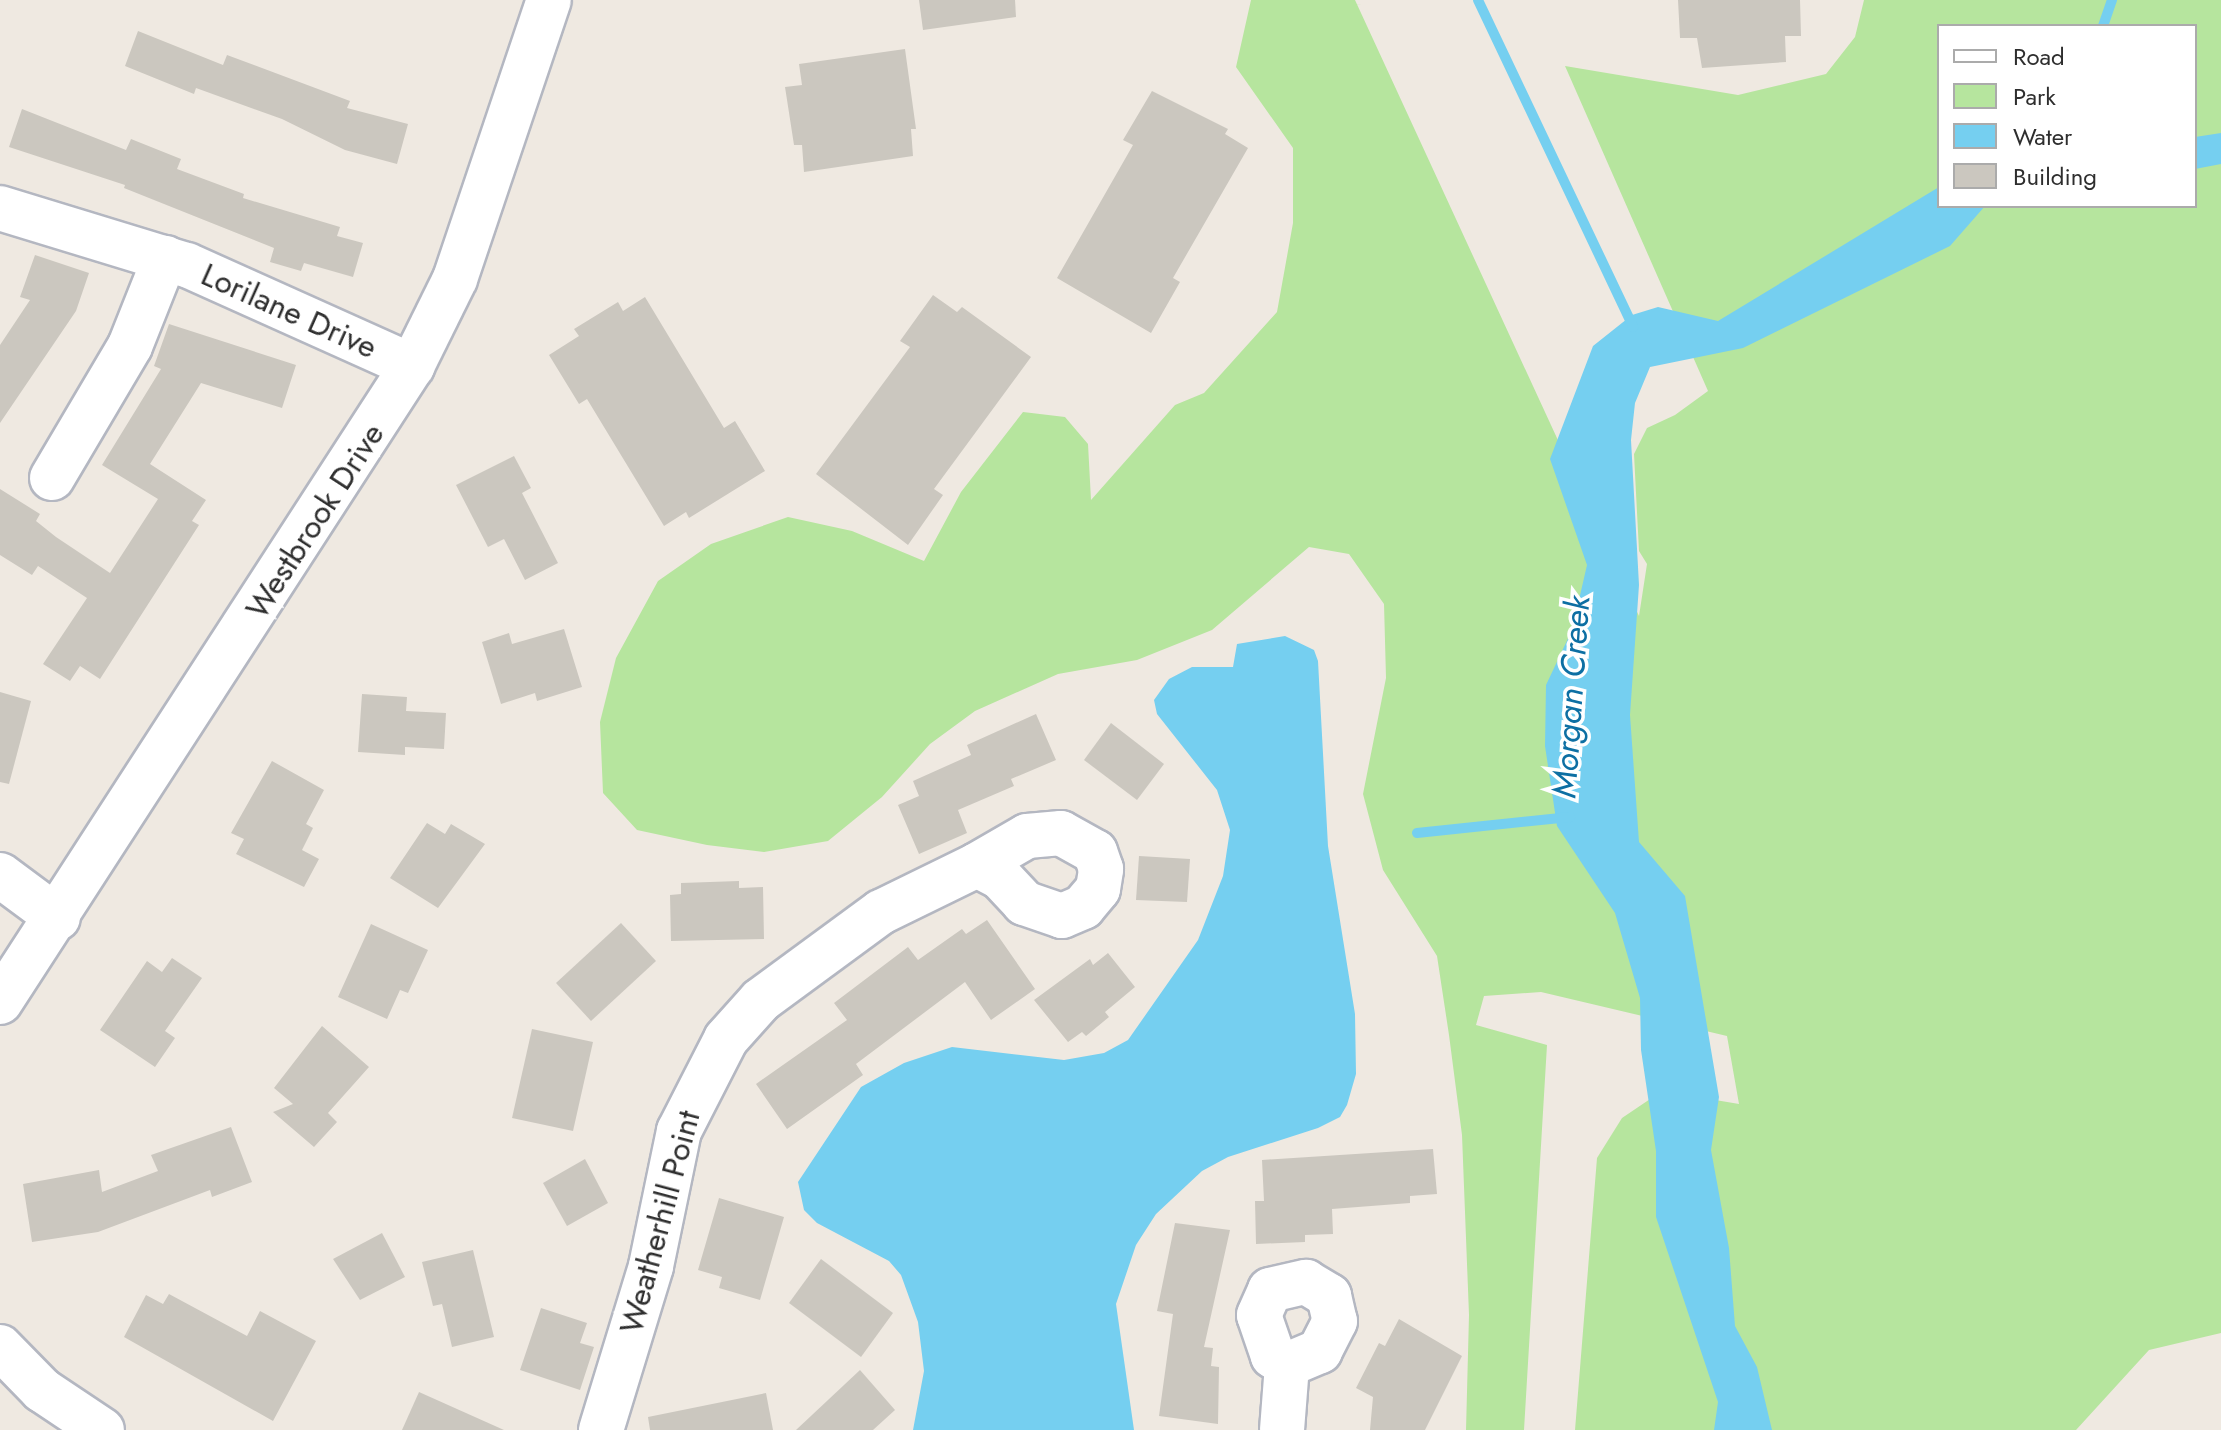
<!DOCTYPE html>
<style>
body{margin:0}
#map{position:relative;width:2221px;height:1430px;overflow:hidden;background:#efe9e1;font-family:Jost,sans-serif}
div>[style]{position:absolute}
.green>*{inset:0;background:#b6e59e}
.water>*{inset:0;background:#75cff0}
.stream>*{height:10px;margin:-5px;padding:0 5px;transform-origin:5px;border-radius:5px;background:#75cff0}
.building>*{inset:0;background:#cbc7bf}
.roads{filter:drop-shadow(2px 0 #b4b7c1) drop-shadow(-2px 0 #b4b7c1) drop-shadow(0 2px #b4b7c1) drop-shadow(0 -2px #b4b7c1)}
.minor>*{height:44px;margin:-22px;padding:0 22px;transform-origin:22px;border-radius:22px;background:#fff}
span{translate:-50% -50%;white-space:nowrap;text-align:center;line-height:1.15;-webkit-text-stroke:7px #fff;paint-order:stroke}
.street-label{font-size:32px;color:#2e2e2e}
.water-label{font-size:34px;color:#0d6fa3;font-style:italic}
.legend{position:absolute;left:1937px;top:24px;width:260px;height:184px;box-sizing:border-box;background:#fff;border:2px solid #ababab;margin:0;padding:10px 14px;list-style:none;font-size:24px;color:#2e2e2e}
.legend li{display:flex;align-items:center;gap:16px;height:40px}
.legend b{width:40px;border:2px solid #ababab}
</style>
<div id="map">
<div class="green">
<i style="clip-path:polygon(evenodd,1251px 0,1355px 0,1639px 616px,1647px 564px,1639px 551px,1634px 454px,1647px 428px,1675px 415px,1708px 391px,1565px 66px,1738px 95px,1826px 74px,1855px 37px,1864px 0,2221px 0,2221px 1333px,2149px 1350px,2076px 1430px,1575px 1430px,1597px 1158px,1622px 1118px,1662px 1091px,1739px 1104px,1727px 1036px,1541px 992px,1484px 996px,1476px 1025px,1547px 1045px,1524px 1430px,1466px 1430px,1469px 1315px,1462px 1135px,1449px 1035px,1437px 956px,1383px 870px,1363px 794px,1386px 678px,1384px 604px,1349px 554px,1309px 547px,1212px 630px,1137px 660px,1058px 674px,975px 711px,930px 744px,882px 797px,828px 841px,764px 852px,707px 845px,637px 830px,603px 793px,600px 722px,616px 658px,658px 581px,711px 544px,788px 517px,852px 531px,924px 561px,961px 492px,1023px 412px,1065px 417px,1088px 444px,1091px 500px,1175px 405px,1204px 393px,1277px 312px,1293px 223px,1293px 148px,1236px 67px,1251px 0,1939px 26px,2195px 26px,2195px 206px,1939px 206px,1939px 26px)"></i>
</div>
<div class="water">
<i style="clip-path:polygon(2221px 133px,2221px 164px,2195px 169px,2195px 137px)"></i>
<i style="clip-path:polygon(1939px 187px,1939px 206px,1985px 206px,1950px 246px,1743px 348px,1650px 367px,1635px 403px,1631px 440px,1639px 585px,1630px 715px,1639px 842px,1685px 896px,1719px 1097px,1711px 1150px,1729px 1248px,1735px 1326px,1757px 1367px,1772px 1430px,1714px 1430px,1718px 1402px,1656px 1217px,1656px 1151px,1641px 1050px,1640px 998px,1615px 913px,1557px 826px,1545px 746px,1546px 685px,1572px 630px,1587px 565px,1550px 459px,1593px 346px,1632px 315px,1658px 307px,1718px 321px)"></i>
<i style="clip-path:polygon(1285px 636px,1314px 650px,1318px 661px,1328px 846px,1355px 1014px,1356px 1074px,1347px 1105px,1340px 1117px,1318px 1128px,1228px 1157px,1202px 1171px,1156px 1214px,1136px 1245px,1116px 1304px,1134px 1430px,913px 1430px,924px 1371px,918px 1322px,901px 1275px,889px 1261px,817px 1223px,804px 1210px,798px 1182px,861px 1087px,904px 1063px,952px 1047px,1064px 1060px,1104px 1053px,1128px 1040px,1198px 940px,1223px 876px,1230px 830px,1217px 790px,1157px 714px,1154px 700px,1169px 679px,1192px 667px,1233px 667px,1237px 644px)"></i>
</div>
<div class="stream">
<i style="left:1478px;top:0;width:362px;rotate:64.6deg"></i>
<i style="left:2103px;top:26px;width:28px;rotate:-71deg"></i>
<i style="left:1417px;top:833px;width:154px;rotate:-6deg"></i>
</div>
<div class="building">
<i style="clip-path:polygon(919px 0,1015px 0,1016px 17px,923px 30px)"></i>
<i style="clip-path:polygon(1678px 0,1800px 0,1801px 36px,1785px 36px,1786px 62px,1702px 68px,1697px 38px,1680px 38px)"></i>
<i style="clip-path:polygon(138px 31px,223px 65px,227px 55px,350px 101px,347px 108px,408px 124px,397px 164px,345px 150px,282px 119px,196px 88px,194px 94px,125px 66px)"></i>
<i style="clip-path:polygon(905px 49px,916px 129px,911px 129px,913px 156px,804px 172px,802px 145px,794px 145px,785px 87px,802px 85px,799px 64px)"></i>
<i style="clip-path:polygon(1152px 91px,1228px 129px,1225px 134px,1248px 148px,1173px 278px,1180px 282px,1151px 333px,1057px 278px,1133px 145px,1123px 140px)"></i>
<i style="clip-path:polygon(22px 109px,126px 150px,131px 139px,181px 159px,177px 169px,244px 194px,243px 198px,340px 227px,337px 236px,363px 243px,353px 277px,304px 263px,301px 271px,270px 262px,274px 248px,124px 188px,125px 185px,9px 147px)"></i>
<i style="clip-path:polygon(35px 255px,89px 273px,76px 311px,0 423px,0 345px,30px 300px,20px 297px)"></i>
<i style="clip-path:polygon(933px 295px,957px 312px,962px 307px,1031px 357px,934px 489px,943px 495px,908px 545px,816px 474px,910px 347px,900px 341px)"></i>
<i style="clip-path:polygon(645px 297px,724px 428px,735px 421px,765px 471px,689px 518px,686px 512px,664px 526px,587px 399px,579px 404px,549px 355px,579px 336px,574px 329px,618px 302px,623px 311px)"></i>
<i style="clip-path:polygon(169px 324px,296px 365px,282px 408px,201px 383px,150px 464px,206px 500px,192px 521px,199px 525px,100px 679px,80px 666px,70px 681px,43px 664px,87px 598px,38px 566px,32px 575px,0 555px,0 489px,40px 514px,36px 521px,56px 537px,110px 573px,158px 499px,102px 465px,161px 369px,154px 366px)"></i>
<i style="clip-path:polygon(514px 456px,531px 488px,522px 493px,558px 563px,525px 580px,504px 539px,488px 547px,456px 485px)"></i>
<i style="clip-path:polygon(564px 629px,582px 687px,537px 701px,535px 693px,501px 704px,482px 642px,509px 633px,512px 644px)"></i>
<i style="clip-path:polygon(0 692px,31px 701px,9px 784px,0 782px)"></i>
<i style="clip-path:polygon(362px 694px,407px 697px,406px 711px,446px 713px,444px 749px,405px 747px,405px 755px,358px 752px)"></i>
<i style="clip-path:polygon(1036px 714px,1056px 760px,1011px 779px,1014px 786px,958px 810px,967px 833px,919px 854px,898px 805px,919px 796px,913px 781px,971px 755px,967px 745px)"></i>
<i style="clip-path:polygon(1111px 723px,1164px 764px,1137px 800px,1084px 760px)"></i>
<i style="clip-path:polygon(272px 761px,324px 790px,306px 824px,313px 828px,302px 850px,319px 859px,304px 887px,236px 854px,244px 839px,231px 833px)"></i>
<i style="clip-path:polygon(427px 823px,445px 834px,451px 824px,485px 844px,438px 908px,390px 878px)"></i>
<i style="clip-path:polygon(1139px 856px,1190px 859px,1187px 902px,1136px 900px)"></i>
<i style="clip-path:polygon(739px 881px,739px 888px,763px 887px,764px 939px,671px 941px,670px 895px,681px 894px,681px 883px)"></i>
<i style="clip-path:polygon(987px 920px,1035px 989px,991px 1020px,965px 982px,856px 1064px,863px 1075px,787px 1129px,756px 1084px,847px 1020px,834px 1003px,908px 947px,918px 960px,962px 929px,966px 934px)"></i>
<i style="clip-path:polygon(621px 923px,656px 961px,591px 1021px,556px 983px)"></i>
<i style="clip-path:polygon(371px 924px,428px 950px,408px 993px,400px 990px,387px 1019px,338px 997px)"></i>
<i style="clip-path:polygon(1108px 953px,1135px 987px,1105px 1012px,1109px 1017px,1086px 1036px,1082px 1032px,1068px 1042px,1034px 1000px,1090px 959px,1093px 965px)"></i>
<i style="clip-path:polygon(172px 958px,202px 978px,165px 1031px,175px 1038px,155px 1067px,100px 1030px,147px 961px,162px 972px)"></i>
<i style="clip-path:polygon(322px 1026px,369px 1067px,328px 1113px,337px 1122px,314px 1147px,273px 1112px,293px 1104px,274px 1088px)"></i>
<i style="clip-path:polygon(532px 1029px,593px 1042px,573px 1131px,512px 1118px)"></i>
<i style="clip-path:polygon(231px 1127px,252px 1182px,212px 1197px,210px 1190px,98px 1232px,32px 1242px,23px 1184px,99px 1170px,102px 1192px,158px 1171px,151px 1155px)"></i>
<i style="clip-path:polygon(1433px 1149px,1437px 1194px,1410px 1196px,1410px 1203px,1332px 1209px,1333px 1234px,1305px 1235px,1305px 1242px,1256px 1244px,1255px 1201px,1264px 1201px,1262px 1160px)"></i>
<i style="clip-path:polygon(585px 1159px,608px 1203px,567px 1226px,543px 1183px)"></i>
<i style="clip-path:polygon(719px 1198px,784px 1217px,760px 1300px,719px 1288px,722px 1277px,698px 1270px)"></i>
<i style="clip-path:polygon(1175px 1223px,1230px 1230px,1204px 1347px,1213px 1348px,1211px 1366px,1219px 1367px,1218px 1424px,1159px 1416px,1173px 1314px,1157px 1311px)"></i>
<i style="clip-path:polygon(382px 1233px,405px 1277px,360px 1300px,333px 1259px)"></i>
<i style="clip-path:polygon(473px 1250px,494px 1337px,452px 1347px,442px 1304px,433px 1306px,422px 1262px)"></i>
<i style="clip-path:polygon(821px 1259px,893px 1313px,861px 1357px,789px 1303px)"></i>
<i style="clip-path:polygon(169px 1294px,247px 1336px,260px 1311px,316px 1341px,273px 1421px,124px 1337px,146px 1295px,163px 1304px)"></i>
<i style="clip-path:polygon(541px 1308px,587px 1323px,580px 1343px,594px 1347px,580px 1390px,520px 1370px)"></i>
<i style="clip-path:polygon(1399px 1319px,1462px 1356px,1425px 1430px,1370px 1430px,1373px 1397px,1356px 1388px,1379px 1343px,1385px 1346px)"></i>
<i style="clip-path:polygon(860px 1370px,895px 1410px,873px 1430px,796px 1430px)"></i>
<i style="clip-path:polygon(419px 1392px,504px 1430px,402px 1430px)"></i>
<i style="clip-path:polygon(766px 1393px,773px 1430px,650px 1430px,648px 1417px)"></i>
</div>
<div class="roads">
<div class="minor">
<i style="left:0;top:208px;width:195px;rotate:17deg"></i>
<i style="left:187px;top:265px;width:247px;rotate:24.2deg"></i>
<i style="left:52px;top:478px;width:153px;rotate:-59.4deg"></i>
<i style="left:130px;top:346px;width:95px;rotate:-68.3deg"></i>
<i style="left:0;top:875px;width:72px;rotate:36.6deg"></i>
<i style="left:0;top:1002px;width:758px;rotate:-57.06deg"></i>
<i style="left:412px;top:366px;width:97px;rotate:-63.7deg"></i>
<i style="left:455px;top:279px;width:294px;rotate:-71.4deg"></i>
<i style="left:1306px;top:1282px;width:27px;rotate:31deg"></i>
<i style="left:1329px;top:1296px;width:26px;rotate:77deg"></i>
<i style="left:1335px;top:1321px;width:34px;rotate:117deg"></i>
<i style="left:1320px;top:1351px;width:36px;rotate:157deg"></i>
<i style="left:1287px;top:1365px;width:17px;rotate:-147deg"></i>
<i style="left:1273px;top:1356px;width:43px;rotate:-108.9deg"></i>
<i style="left:1259px;top:1315px;width:27px;rotate:-66deg"></i>
<i style="left:1270px;top:1290px;width:37px;rotate:-13deg"></i>
<i style="left:0;top:1347px;width:60px;rotate:45.7deg"></i>
<i style="left:42px;top:1390px;width:72px;rotate:33.7deg"></i>
<i style="left:601px;top:1430px;width:171px;rotate:-73deg"></i>
<i style="left:651px;top:1266px;width:138px;rotate:-78.3deg"></i>
<i style="left:679px;top:1131px;width:103px;rotate:-62.9deg"></i>
<i style="left:726px;top:1039px;width:52px;rotate:-48.1deg"></i>
<i style="left:761px;top:1000px;width:149px;rotate:-36.3deg"></i>
<i style="left:881px;top:912px;width:107px;rotate:-26.1deg"></i>
<i style="left:977px;top:865px;width:27px;rotate:28deg"></i>
<i style="left:1001px;top:878px;width:34px;rotate:47deg"></i>
<i style="left:1024px;top:903px;width:40px;rotate:18.9deg"></i>
<i style="left:1062px;top:916px;width:23px;rotate:-23deg"></i>
<i style="left:1083px;top:907px;width:23px;rotate:-50deg"></i>
<i style="left:1098px;top:889px;width:20px;rotate:-81deg"></i>
<i style="left:1101px;top:869px;width:18px;rotate:-109deg"></i>
<i style="left:1095px;top:852px;width:39px;rotate:-151deg"></i>
<i style="left:1061px;top:833px;width:34px;rotate:175deg"></i>
<i style="left:1027px;top:836px;width:58px;rotate:149.9deg"></i>
<i style="left:1282px;top:1430px;width:65px;rotate:-85.6deg"></i>
</div>
</div>
<div class="street-label">
<span style="left:289px;top:311px;rotate:24deg">Lorilane Drive</span>
<span style="left:315px;top:521px;rotate:-57deg">Westbrook Drive</span>
<span style="left:660px;top:1222px;rotate:-75deg">Weatherhill Point</span>
</div>
<div class="water-label">
<span style="left:1571px;top:697px;rotate:-86deg">Morgan Creek</span>
</div>
<ul class="legend">
<li><b style="height:10px;background:#fff"></b>Road</li>
<li><b style="height:22px;background:#b6e59e"></b>Park</li>
<li><b style="height:22px;background:#75cff0"></b>Water</li>
<li><b style="height:22px;background:#cbc7bf"></b>Building</li>
</ul>
</div>
